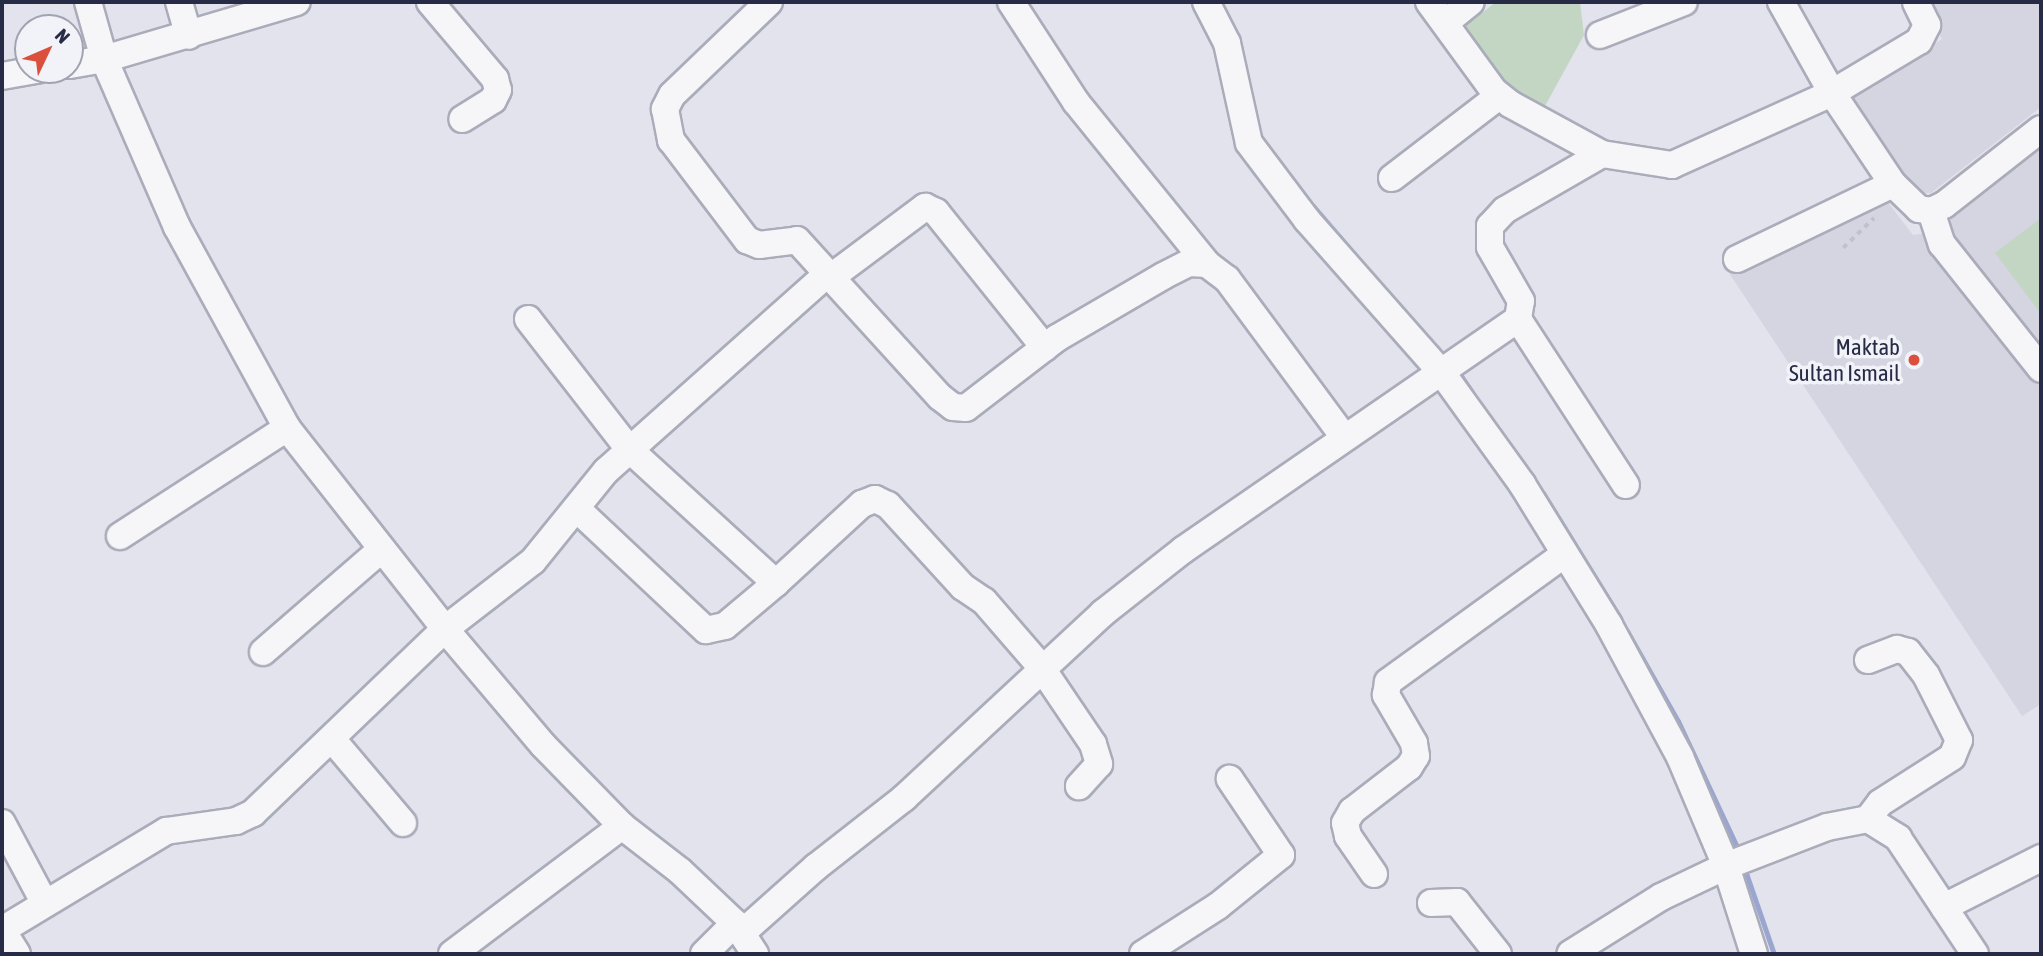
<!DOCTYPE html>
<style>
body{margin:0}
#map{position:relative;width:2043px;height:956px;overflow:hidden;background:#e2e3ec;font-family:"Asap Condensed",sans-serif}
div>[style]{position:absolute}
.built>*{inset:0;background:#d4d5e1}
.green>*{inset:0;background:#c3d6c3}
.stream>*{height:5px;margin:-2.5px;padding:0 2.5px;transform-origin:2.5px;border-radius:2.5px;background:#9aa6cf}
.path>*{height:3.5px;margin-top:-1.75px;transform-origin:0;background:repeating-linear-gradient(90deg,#c0c1ca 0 5px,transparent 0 10px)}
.roads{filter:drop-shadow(2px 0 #aaacba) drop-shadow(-2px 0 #aaacba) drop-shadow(0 2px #aaacba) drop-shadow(0 -2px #aaacba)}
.minor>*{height:26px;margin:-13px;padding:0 13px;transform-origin:13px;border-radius:13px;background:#f6f6f9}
.dots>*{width:19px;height:19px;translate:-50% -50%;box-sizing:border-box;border:4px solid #f2f3f9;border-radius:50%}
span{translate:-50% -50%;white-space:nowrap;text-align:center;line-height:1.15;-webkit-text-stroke:7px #f2f3f9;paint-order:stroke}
.poi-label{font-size:23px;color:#282b46}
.right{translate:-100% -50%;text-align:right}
.frame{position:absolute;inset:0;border:4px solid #282b46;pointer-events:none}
.north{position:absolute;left:14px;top:14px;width:70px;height:70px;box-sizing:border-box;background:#f2f3f9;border:2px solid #a1a3b1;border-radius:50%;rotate:46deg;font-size:19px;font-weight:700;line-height:28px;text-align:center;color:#282b46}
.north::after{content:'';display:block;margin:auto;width:24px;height:32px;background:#da503d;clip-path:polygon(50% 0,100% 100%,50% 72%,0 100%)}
</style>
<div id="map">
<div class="built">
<i style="clip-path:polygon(1922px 2px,2041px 2px,2041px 107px,1931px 193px,1916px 193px,1847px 100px,1942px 39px)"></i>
<i style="clip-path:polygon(2041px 147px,2041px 704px,2022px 716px,1729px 273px,1883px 196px,1913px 235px,1927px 233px)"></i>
</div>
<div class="green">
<i style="clip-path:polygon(1496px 2px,1580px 2px,1584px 35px,1545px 106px,1498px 80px,1460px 30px)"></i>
<i style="clip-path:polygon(2041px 218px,2041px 314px,1995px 253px)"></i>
</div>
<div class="stream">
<i style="left:1313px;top:206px;width:74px;rotate:49.4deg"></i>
<i style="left:1459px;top:373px;width:22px;rotate:56deg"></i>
<i style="left:1543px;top:493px;width:145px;rotate:58.3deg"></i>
<i style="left:1627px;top:631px;width:103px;rotate:60.5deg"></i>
<i style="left:1678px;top:721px;width:139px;rotate:64.9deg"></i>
<i style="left:1745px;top:870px;width:89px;rotate:71deg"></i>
</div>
<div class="path">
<i style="left:1843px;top:248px;width:43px;rotate:-44.1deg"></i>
</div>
<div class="roads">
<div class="minor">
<i style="left:88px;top:2px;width:59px;rotate:74.3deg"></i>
<i style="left:104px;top:59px;width:201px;rotate:-16.5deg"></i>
<i style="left:179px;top:2px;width:35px;rotate:74deg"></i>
<i style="left:430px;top:2px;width:101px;rotate:49.8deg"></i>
<i style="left:495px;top:79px;width:11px;rotate:75deg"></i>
<i style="left:498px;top:90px;width:11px;rotate:117deg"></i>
<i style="left:493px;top:100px;width:36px;rotate:148deg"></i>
<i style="left:769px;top:2px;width:134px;rotate:136.2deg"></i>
<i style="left:672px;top:95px;width:16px;rotate:117deg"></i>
<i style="left:665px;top:109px;width:32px;rotate:79deg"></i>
<i style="left:671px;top:140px;width:126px;rotate:52.8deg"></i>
<i style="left:747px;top:240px;width:13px;rotate:23deg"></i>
<i style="left:759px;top:245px;width:38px;rotate:-7deg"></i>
<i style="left:797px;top:240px;width:212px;rotate:47.7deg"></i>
<i style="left:940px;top:397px;width:16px;rotate:38deg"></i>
<i style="left:953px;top:407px;width:13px;rotate:4deg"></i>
<i style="left:966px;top:408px;width:115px;rotate:-37.6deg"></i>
<i style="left:1057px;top:338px;width:123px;rotate:-30.3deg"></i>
<i style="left:1163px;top:276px;width:29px;rotate:-27deg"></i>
<i style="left:1189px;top:263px;width:18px;rotate:3deg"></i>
<i style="left:1207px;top:264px;width:25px;rotate:37deg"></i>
<i style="left:1227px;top:279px;width:197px;rotate:53.5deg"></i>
<i style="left:1011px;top:2px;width:119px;rotate:57deg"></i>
<i style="left:1076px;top:102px;width:208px;rotate:51deg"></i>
<i style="left:1206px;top:2px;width:46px;rotate:62.9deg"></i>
<i style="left:1227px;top:43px;width:102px;rotate:77.6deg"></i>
<i style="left:1249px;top:143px;width:96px;rotate:53deg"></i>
<i style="left:1307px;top:220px;width:204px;rotate:48.6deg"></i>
<i style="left:1442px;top:373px;width:137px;rotate:54.2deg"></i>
<i style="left:1522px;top:484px;width:166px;rotate:58.3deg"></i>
<i style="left:1609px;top:625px;width:150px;rotate:61.7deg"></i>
<i style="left:1680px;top:757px;width:118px;rotate:67.1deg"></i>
<i style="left:1726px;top:866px;width:72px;rotate:154.5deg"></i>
<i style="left:1661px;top:897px;width:107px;rotate:147.9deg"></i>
<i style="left:1429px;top:2px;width:110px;rotate:53.9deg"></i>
<i style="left:1494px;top:91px;width:21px;rotate:39deg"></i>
<i style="left:1510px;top:104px;width:105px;rotate:28.5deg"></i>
<i style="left:1602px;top:154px;width:71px;rotate:8.9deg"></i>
<i style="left:1672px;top:165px;width:175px;rotate:-24.2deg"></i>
<i style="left:1832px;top:93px;width:101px;rotate:-30.9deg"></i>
<i style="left:1919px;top:41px;width:18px;rotate:-63deg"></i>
<i style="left:1927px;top:25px;width:25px;rotate:-116deg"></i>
<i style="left:1781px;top:2px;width:104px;rotate:60.7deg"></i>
<i style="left:1832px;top:93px;width:110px;rotate:56.2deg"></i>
<i style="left:1893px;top:184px;width:36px;rotate:44deg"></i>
<i style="left:1919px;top:209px;width:12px;rotate:9deg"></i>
<i style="left:1931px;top:211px;width:14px;rotate:-25deg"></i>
<i style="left:1944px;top:205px;width:123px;rotate:-38.1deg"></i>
<i style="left:1445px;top:23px;width:33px;rotate:-39deg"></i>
<i style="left:1600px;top:35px;width:90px;rotate:-21.4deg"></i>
<i style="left:70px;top:65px;width:35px;rotate:-10deg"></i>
<i style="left:104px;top:59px;width:183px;rotate:66.5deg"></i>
<i style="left:177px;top:227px;width:229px;rotate:61.3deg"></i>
<i style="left:287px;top:428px;width:256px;rotate:51.8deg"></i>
<i style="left:445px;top:629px;width:111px;rotate:-37.7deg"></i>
<i style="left:533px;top:561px;width:116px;rotate:-51deg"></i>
<i style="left:606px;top:471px;width:296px;rotate:-41.7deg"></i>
<i style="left:2px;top:76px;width:36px;rotate:-10deg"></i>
<i style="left:1392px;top:178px;width:135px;rotate:-37.5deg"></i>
<i style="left:1931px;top:211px;width:35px;rotate:72deg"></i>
<i style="left:1942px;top:244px;width:159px;rotate:51.6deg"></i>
<i style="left:1737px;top:259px;width:173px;rotate:-25.7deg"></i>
<i style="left:830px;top:278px;width:119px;rotate:-36.8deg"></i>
<i style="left:925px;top:207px;width:12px;rotate:24deg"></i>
<i style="left:936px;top:212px;width:174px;rotate:51.3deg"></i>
<i style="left:528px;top:319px;width:165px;rotate:52.2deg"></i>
<i style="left:629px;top:449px;width:199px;rotate:42.4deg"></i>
<i style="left:776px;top:583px;width:117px;rotate:-42.6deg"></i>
<i style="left:862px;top:504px;width:14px;rotate:-21deg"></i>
<i style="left:875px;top:499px;width:14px;rotate:25deg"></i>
<i style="left:888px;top:505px;width:111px;rotate:47.6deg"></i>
<i style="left:963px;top:587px;width:25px;rotate:34deg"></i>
<i style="left:984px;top:601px;width:87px;rotate:49.2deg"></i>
<i style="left:1041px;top:667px;width:93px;rotate:56deg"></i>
<i style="left:1093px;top:744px;width:21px;rotate:73deg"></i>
<i style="left:1099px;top:764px;width:30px;rotate:132deg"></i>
<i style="left:1518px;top:319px;width:198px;rotate:57deg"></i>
<i style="left:577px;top:509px;width:177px;rotate:43.2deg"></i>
<i style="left:706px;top:630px;width:19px;rotate:-12deg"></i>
<i style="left:725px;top:626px;width:67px;rotate:-40.1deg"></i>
<i style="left:120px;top:536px;width:199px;rotate:-32.9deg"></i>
<i style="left:263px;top:652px;width:157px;rotate:-40.9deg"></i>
<i style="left:1868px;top:660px;width:31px;rotate:-21deg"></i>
<i style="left:1897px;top:649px;width:11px;rotate:15deg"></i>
<i style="left:1908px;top:652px;width:29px;rotate:52deg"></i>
<i style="left:1926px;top:675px;width:73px;rotate:63.1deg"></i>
<i style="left:1959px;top:740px;width:18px;rotate:112deg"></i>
<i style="left:1952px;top:757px;width:85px;rotate:147.4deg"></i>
<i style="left:1880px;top:803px;width:20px;rotate:127deg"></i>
<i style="left:332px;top:739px;width:110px;rotate:49.8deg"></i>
<i style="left:2px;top:823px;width:89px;rotate:62deg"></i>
<i style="left:1374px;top:874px;width:46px;rotate:-124.4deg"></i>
<i style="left:1348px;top:836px;width:13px;rotate:-103deg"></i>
<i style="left:1345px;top:823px;width:14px;rotate:-60deg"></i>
<i style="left:1352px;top:811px;width:72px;rotate:-37.7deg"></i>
<i style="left:1409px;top:767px;width:13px;rotate:-58deg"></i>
<i style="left:1416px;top:756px;width:13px;rotate:-99deg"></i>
<i style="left:1414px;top:743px;width:56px;rotate:-120.3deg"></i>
<i style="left:1386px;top:695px;width:13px;rotate:-81deg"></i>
<i style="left:1388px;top:682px;width:218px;rotate:-35.9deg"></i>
<i style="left:1431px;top:903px;width:26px;rotate:-2deg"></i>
<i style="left:1457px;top:902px;width:66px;rotate:51.7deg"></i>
<i style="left:1944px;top:907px;width:109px;rotate:-26.8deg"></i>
<i style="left:2px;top:930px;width:192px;rotate:-31.1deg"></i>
<i style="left:166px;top:831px;width:71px;rotate:-8.1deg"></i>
<i style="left:236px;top:821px;width:19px;rotate:-25deg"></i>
<i style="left:253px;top:813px;width:266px;rotate:-43.8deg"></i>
<i style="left:445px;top:629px;width:152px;rotate:49.8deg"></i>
<i style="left:543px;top:745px;width:113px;rotate:45.7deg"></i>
<i style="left:622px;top:826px;width:73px;rotate:37.8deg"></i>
<i style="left:680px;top:871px;width:76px;rotate:43.4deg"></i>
<i style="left:735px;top:923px;width:37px;rotate:57deg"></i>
<i style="left:2px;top:930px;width:28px;rotate:58deg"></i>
<i style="left:743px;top:932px;width:98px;rotate:-41.7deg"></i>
<i style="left:816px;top:867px;width:112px;rotate:-38.1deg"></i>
<i style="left:904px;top:798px;width:272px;rotate:-42.9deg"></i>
<i style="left:1103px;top:613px;width:102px;rotate:-38.2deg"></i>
<i style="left:1183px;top:550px;width:407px;rotate:-34.6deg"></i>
<i style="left:1518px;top:319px;width:18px;rotate:-81deg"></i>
<i style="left:1521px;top:301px;width:62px;rotate:-119.9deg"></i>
<i style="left:1490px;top:247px;width:21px;rotate:-90deg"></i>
<i style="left:1490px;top:226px;width:22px;rotate:-47deg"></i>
<i style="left:1505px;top:210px;width:112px;rotate:-30deg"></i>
<i style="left:452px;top:954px;width:213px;rotate:-37deg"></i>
<i style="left:704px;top:954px;width:44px;rotate:-45deg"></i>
<i style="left:1143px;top:954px;width:89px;rotate:-32.6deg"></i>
<i style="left:1218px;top:906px;width:81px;rotate:-39deg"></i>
<i style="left:1281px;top:855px;width:92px;rotate:-123.9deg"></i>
<i style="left:1754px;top:954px;width:92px;rotate:-107.7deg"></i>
<i style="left:1726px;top:866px;width:108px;rotate:-21.1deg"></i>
<i style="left:1827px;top:827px;width:42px;rotate:-11deg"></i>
<i style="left:1868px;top:819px;width:36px;rotate:32deg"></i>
<i style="left:1898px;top:838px;width:139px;rotate:56.4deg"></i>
</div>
</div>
<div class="dots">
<i style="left:1914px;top:360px;background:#da503d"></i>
</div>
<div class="poi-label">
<span class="right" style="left:1900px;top:360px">Maktab<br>Sultan Ismail</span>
</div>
<div class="frame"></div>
<div class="north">N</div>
</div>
